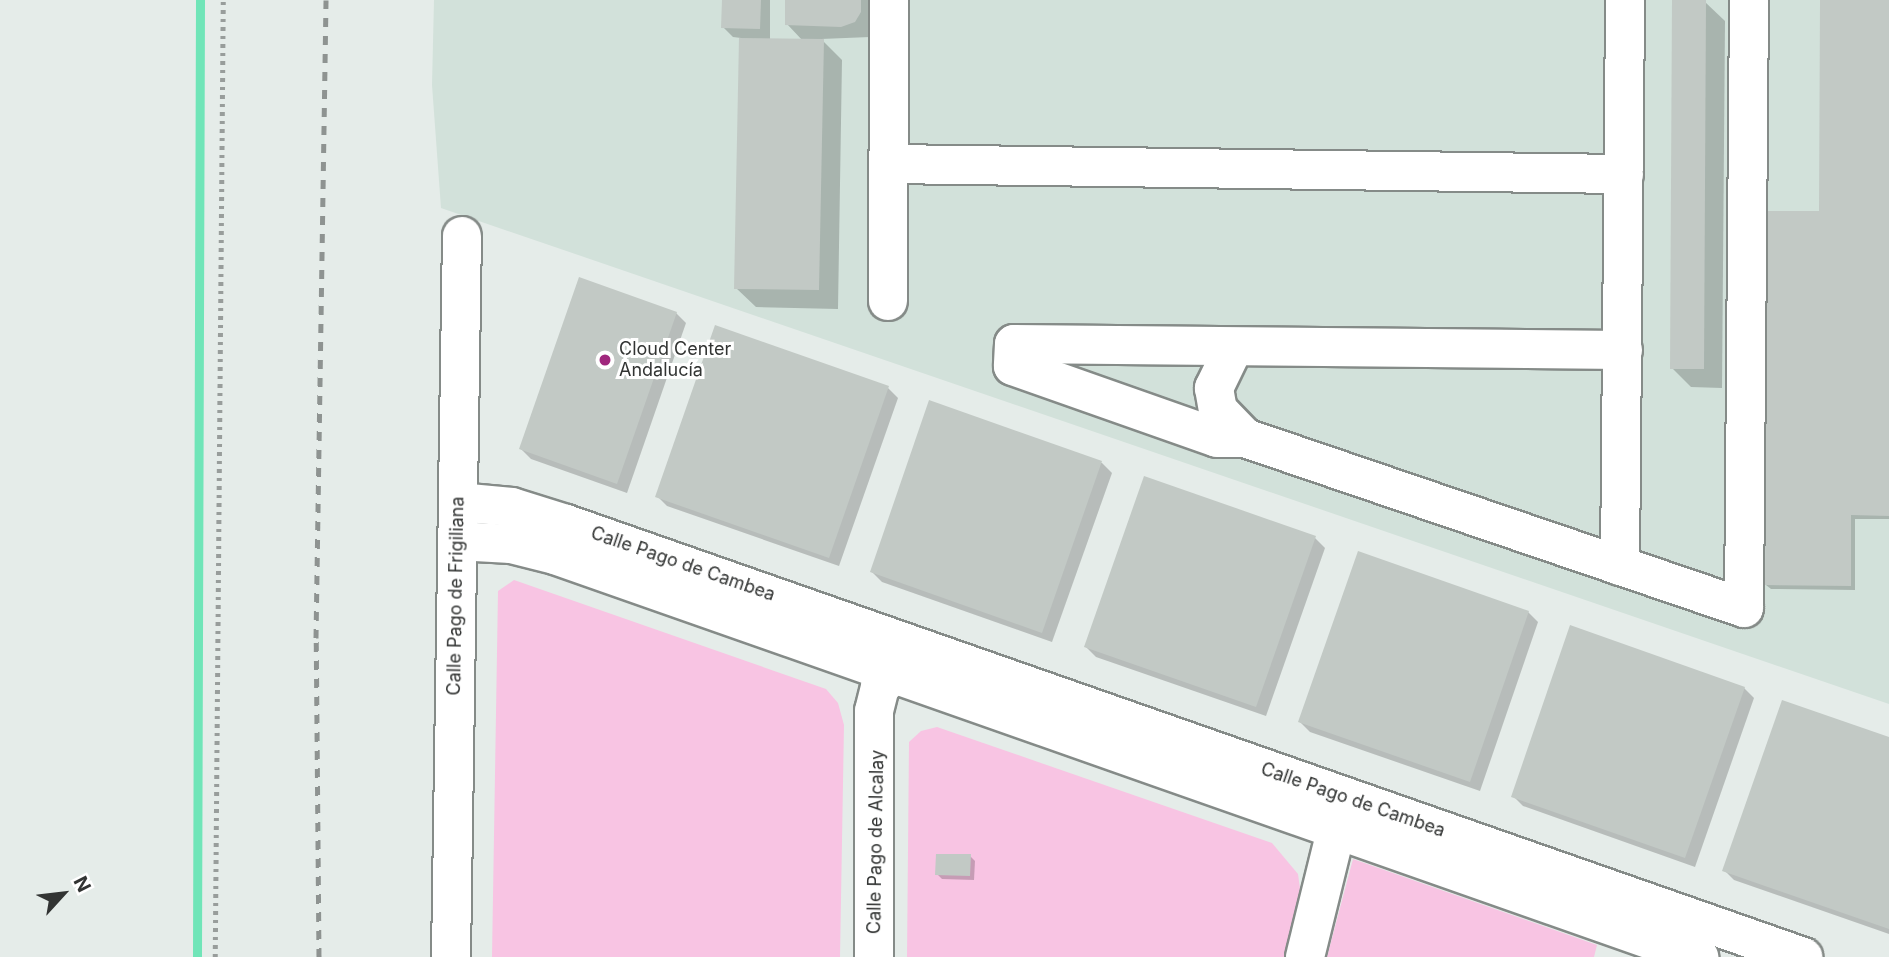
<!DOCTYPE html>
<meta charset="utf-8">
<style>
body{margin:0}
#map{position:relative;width:1889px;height:957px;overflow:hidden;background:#e5ece9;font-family:Inter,sans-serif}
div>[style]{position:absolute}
.built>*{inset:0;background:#d2e1da}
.green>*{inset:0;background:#f8c4e3}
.shadow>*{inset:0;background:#0003}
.stream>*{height:9px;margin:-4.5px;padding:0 4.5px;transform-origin:4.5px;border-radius:4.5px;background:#70e5b8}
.building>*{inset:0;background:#c2c9c5}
.path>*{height:4.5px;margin-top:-2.25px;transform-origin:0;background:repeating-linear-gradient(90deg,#989d9b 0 3.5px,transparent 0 8.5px)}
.roads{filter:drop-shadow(2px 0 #858b88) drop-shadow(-2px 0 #858b88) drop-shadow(0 2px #858b88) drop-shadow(0 -2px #858b88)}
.minor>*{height:38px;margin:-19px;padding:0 19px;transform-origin:19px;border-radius:19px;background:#fff}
.rail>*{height:5px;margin-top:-2.5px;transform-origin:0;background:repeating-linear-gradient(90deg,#8e9391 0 9px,transparent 0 18px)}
.dots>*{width:19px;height:19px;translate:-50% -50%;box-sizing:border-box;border:4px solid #fff;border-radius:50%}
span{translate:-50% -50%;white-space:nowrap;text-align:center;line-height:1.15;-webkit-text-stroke:6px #fff;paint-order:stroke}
.poi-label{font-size:18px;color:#323433}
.left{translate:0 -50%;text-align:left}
.street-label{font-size:18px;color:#323433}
.north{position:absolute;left:28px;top:859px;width:70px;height:70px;-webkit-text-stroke:5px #fff;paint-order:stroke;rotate:63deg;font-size:19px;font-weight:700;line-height:28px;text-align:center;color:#323433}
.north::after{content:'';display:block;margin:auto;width:24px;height:32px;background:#323433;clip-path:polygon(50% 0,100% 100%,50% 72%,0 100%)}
</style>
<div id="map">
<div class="built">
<i style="clip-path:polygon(434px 0,1889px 0,1889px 704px,441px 208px,432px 85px)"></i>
</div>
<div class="green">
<i style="clip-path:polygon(514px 580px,826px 689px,838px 703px,844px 725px,840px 957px,492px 957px,498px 591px)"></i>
<i style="clip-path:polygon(937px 727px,1272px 843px,1298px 874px,1301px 896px,1286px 957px,907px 957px,909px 742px,921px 731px)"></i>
<i style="clip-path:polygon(1353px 859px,1597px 945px,1594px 957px,1327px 957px)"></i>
</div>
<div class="shadow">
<i style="clip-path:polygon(724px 0,770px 0,770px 40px,803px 41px,787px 24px,787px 0,876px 0,875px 28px,870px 37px,821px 39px,842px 60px,838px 309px,756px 307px,736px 288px,741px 38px,733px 37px,723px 27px)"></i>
<i style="clip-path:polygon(1822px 0,1889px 0,1889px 519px,1855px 519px,1855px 590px,1771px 589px,1766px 585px,1821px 213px)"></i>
<i style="clip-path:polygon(1705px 2px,1725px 21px,1722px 388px,1691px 387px,1672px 368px)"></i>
<i style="clip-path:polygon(676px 313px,686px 323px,627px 493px,531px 459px,521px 449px)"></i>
<i style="clip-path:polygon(888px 388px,898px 398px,839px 566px,667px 506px,657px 496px)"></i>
<i style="clip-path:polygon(930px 403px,1102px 463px,1112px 473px,1052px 642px,882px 582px,872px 572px)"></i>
<i style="clip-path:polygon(1315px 538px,1325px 548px,1266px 716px,1096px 657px,1086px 647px)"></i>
<i style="clip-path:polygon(1528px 612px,1538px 622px,1480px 791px,1310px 732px,1300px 722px)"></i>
<i style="clip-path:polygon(1744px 688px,1754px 698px,1695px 867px,1523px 806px,1513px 796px)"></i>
<i style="clip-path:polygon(1889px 739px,1889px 934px,1734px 880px,1724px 870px)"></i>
<i style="clip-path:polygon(970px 856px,975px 861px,974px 880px,942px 879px,937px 874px)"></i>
</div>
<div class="stream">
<i style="left:197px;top:957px;width:957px;rotate:-89.82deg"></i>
</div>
<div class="building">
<i style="clip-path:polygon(722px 0,761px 0,760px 29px,721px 28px)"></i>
<i style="clip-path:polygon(785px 0,861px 0,861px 12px,855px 22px,841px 27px,785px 25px)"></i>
<i style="clip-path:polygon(1672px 0,1706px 0,1704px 369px,1670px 369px)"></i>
<i style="clip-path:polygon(1820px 0,1889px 0,1889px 516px,1851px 515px,1851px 586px,1765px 585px,1767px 211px,1819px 211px)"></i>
<i style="clip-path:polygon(739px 38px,824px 39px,819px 290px,734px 289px)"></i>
<i style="clip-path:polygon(579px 277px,677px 312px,617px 484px,519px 449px)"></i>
<i style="clip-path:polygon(715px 325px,889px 386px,829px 558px,655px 497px)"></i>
<i style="clip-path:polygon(929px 400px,1102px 461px,1042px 633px,870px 572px)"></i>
<i style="clip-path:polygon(1144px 476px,1316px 536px,1256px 707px,1084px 647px)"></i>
<i style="clip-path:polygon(1358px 551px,1529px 611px,1470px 782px,1298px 722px)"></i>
<i style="clip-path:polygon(1570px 625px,1745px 687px,1685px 858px,1511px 797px)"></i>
<i style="clip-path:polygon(1782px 700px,1889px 737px,1889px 929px,1722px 871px)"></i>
<i style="clip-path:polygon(936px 854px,971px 854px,970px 876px,935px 875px)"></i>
</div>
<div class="path">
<i style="left:215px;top:957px;width:957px;rotate:-89.52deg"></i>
</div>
<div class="roads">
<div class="minor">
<i style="left:888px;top:164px;width:736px;rotate:0.78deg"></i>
<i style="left:888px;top:301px;width:301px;rotate:-89.8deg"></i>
<i style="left:1234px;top:347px;width:46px;rotate:116deg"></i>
<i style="left:1214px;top:388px;width:22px;rotate:80deg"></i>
<i style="left:1218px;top:410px;width:39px;rotate:46deg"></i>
<i style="left:1623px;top:350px;width:609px;rotate:-179.44deg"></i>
<i style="left:1014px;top:344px;width:22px;rotate:93deg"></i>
<i style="left:1013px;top:366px;width:216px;rotate:19.4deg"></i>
<i style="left:1217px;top:438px;width:28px"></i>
<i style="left:1245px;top:438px;width:527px;rotate:18.81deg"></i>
<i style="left:1744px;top:608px;width:608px;rotate:-89.53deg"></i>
<i style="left:458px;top:502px;width:54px;rotate:5.3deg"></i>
<i style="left:512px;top:507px;width:57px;rotate:17.5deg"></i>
<i style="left:566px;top:524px;width:1311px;rotate:19.29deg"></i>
<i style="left:457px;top:541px;width:54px;rotate:3.2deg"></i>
<i style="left:511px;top:544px;width:45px;rotate:14deg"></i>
<i style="left:555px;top:555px;width:1213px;rotate:19.36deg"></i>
<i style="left:1620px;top:566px;width:566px;rotate:-89.49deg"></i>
<i style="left:451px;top:957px;width:721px;rotate:-89.13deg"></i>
<i style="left:874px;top:957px;width:246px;rotate:-90deg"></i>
<i style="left:874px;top:711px;width:25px;rotate:-76deg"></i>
<i style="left:880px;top:687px;width:16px;rotate:-43deg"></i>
<i style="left:1305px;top:957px;width:130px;rotate:-76.2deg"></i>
</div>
</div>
<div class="rail">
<i style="left:319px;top:957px;width:319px;rotate:-90.5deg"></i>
<i style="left:316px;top:638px;width:638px;rotate:-89.1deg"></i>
</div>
<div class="dots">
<i style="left:605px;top:360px;background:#a0277d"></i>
</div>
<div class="poi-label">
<span class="left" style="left:619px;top:360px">Cloud Center<br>Andalucía</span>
</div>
<div class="street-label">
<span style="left:683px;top:564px;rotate:19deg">Calle Pago de Cambea</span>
<span style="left:456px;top:596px;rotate:-89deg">Calle Pago de Frigiliana</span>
<span style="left:1353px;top:800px;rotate:19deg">Calle Pago de Cambea</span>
<span style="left:876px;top:842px;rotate:-89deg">Calle Pago de Alcalay</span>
</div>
<div class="north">N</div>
</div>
